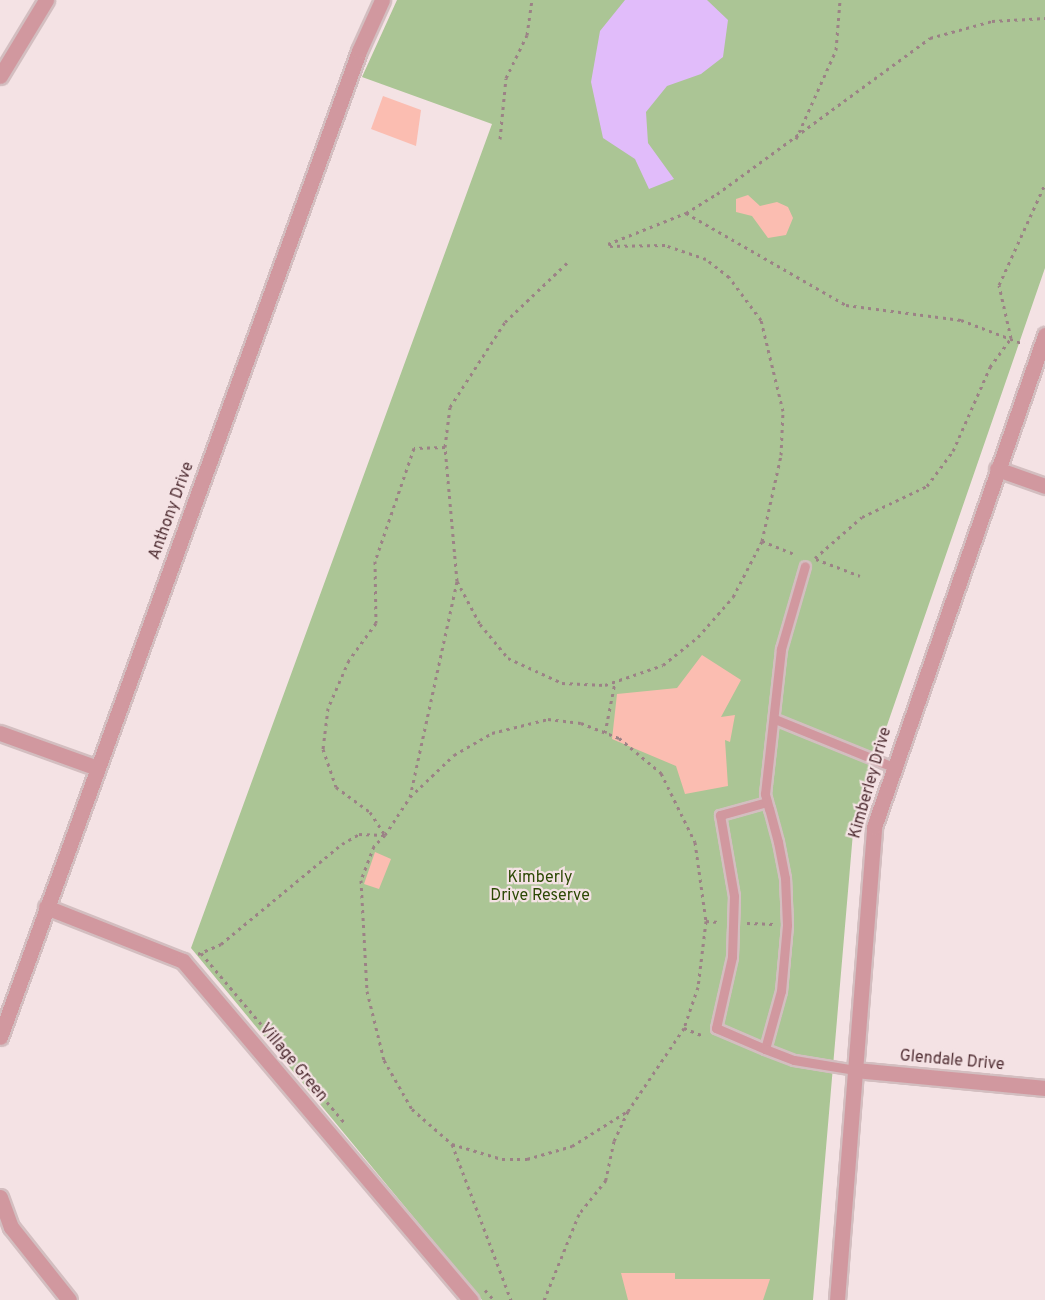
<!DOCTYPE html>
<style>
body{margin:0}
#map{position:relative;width:1045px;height:1300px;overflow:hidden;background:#f4e2e4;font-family:Overpass,sans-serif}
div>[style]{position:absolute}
.green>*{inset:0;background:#abc595}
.water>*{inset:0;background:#e1bcfa}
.building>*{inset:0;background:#fbbdb1}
.path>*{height:3px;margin-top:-1.5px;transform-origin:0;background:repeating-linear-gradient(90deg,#9c8286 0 3px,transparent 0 7.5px)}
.roads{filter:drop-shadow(2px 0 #d3bec0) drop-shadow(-2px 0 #d3bec0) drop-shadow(0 2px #d3bec0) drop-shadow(0 -2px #d3bec0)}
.service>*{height:9px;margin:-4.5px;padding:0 4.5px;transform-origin:4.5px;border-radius:4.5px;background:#d1989f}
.minor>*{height:15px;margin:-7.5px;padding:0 7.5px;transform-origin:7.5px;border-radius:7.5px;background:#d1989f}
span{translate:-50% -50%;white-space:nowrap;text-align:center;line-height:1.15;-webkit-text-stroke:4.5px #f4e2e4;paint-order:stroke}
.street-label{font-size:16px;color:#4f2d32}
.park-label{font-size:16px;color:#2b4803}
</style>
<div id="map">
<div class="green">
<i style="clip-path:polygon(397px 0,1045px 0,1045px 268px,854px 821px,813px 1300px,482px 1300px,191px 948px,492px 124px,362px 77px)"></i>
</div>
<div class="water">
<i style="clip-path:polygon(625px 0,707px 0,728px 20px,723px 57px,701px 74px,667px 86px,646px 112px,648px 143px,674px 179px,649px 189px,635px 159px,603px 138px,591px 82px,600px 31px)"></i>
</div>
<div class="building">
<i style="clip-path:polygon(383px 96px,421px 110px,416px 146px,371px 129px)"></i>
<i style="clip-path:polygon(748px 195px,760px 206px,777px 202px,788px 207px,793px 218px,786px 235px,768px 238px,752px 216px,736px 212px,736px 199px)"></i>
<i style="clip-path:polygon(702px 655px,741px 680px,721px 717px,735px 715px,730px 742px,725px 740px,728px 786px,685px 794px,676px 766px,612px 739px,617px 694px,677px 688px)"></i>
<i style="clip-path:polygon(375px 852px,391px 859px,379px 889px,364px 884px)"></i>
<i style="clip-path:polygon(621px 1273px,675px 1273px,675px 1279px,770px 1279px,763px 1300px,628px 1300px)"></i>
</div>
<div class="path">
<i style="left:500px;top:139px;width:61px;rotate:-84.4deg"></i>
<i style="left:506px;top:78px;width:48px;rotate:-64deg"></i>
<i style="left:527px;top:35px;width:35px;rotate:-82deg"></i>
<i style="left:796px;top:139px;width:98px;rotate:-65.8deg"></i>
<i style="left:836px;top:50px;width:50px;rotate:-85.4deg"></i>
<i style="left:686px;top:213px;width:185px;rotate:29.9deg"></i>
<i style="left:846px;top:305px;width:116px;rotate:7.4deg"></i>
<i style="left:961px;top:320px;width:67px;rotate:20.9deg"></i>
<i style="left:608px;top:244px;width:84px;rotate:-21.7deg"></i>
<i style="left:686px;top:213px;width:36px;rotate:-32deg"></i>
<i style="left:717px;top:194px;width:264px;rotate:-36.2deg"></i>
<i style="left:930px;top:38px;width:64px;rotate:-15.3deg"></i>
<i style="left:992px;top:21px;width:53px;rotate:-3.2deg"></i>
<i style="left:445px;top:447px;width:31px;rotate:178deg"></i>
<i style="left:414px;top:448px;width:120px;rotate:109deg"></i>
<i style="left:375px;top:561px;width:62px;rotate:89.1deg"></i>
<i style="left:376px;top:623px;width:46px;rotate:126.1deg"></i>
<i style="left:349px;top:660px;width:52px;rotate:113.6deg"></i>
<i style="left:328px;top:708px;width:41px;rotate:97deg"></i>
<i style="left:323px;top:749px;width:40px;rotate:71.1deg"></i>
<i style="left:336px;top:787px;width:42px;rotate:36.3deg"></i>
<i style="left:370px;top:812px;width:27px;rotate:57deg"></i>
<i style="left:385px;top:835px;width:16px;rotate:135deg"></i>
<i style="left:374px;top:846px;width:36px;rotate:111deg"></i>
<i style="left:361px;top:880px;width:111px;rotate:86.9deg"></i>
<i style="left:367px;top:991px;width:71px;rotate:76.2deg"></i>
<i style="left:384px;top:1060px;width:56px;rotate:60.3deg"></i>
<i style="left:412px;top:1109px;width:53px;rotate:41.2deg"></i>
<i style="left:452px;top:1144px;width:167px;rotate:69.3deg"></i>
<i style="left:762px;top:541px;width:37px;rotate:22deg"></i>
<i style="left:815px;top:558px;width:62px;rotate:-41.1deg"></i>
<i style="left:862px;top:517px;width:72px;rotate:-25.5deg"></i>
<i style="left:927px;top:486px;width:44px;rotate:-53.4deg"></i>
<i style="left:953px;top:451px;width:92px;rotate:-66.2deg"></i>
<i style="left:990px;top:367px;width:36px;rotate:-54deg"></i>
<i style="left:1011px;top:338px;width:54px;rotate:-102.8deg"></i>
<i style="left:999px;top:285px;width:111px;rotate:-65.5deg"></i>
<i style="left:816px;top:559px;width:47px;rotate:21.1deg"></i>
<i style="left:457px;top:581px;width:49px;rotate:61.9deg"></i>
<i style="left:480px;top:624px;width:44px;rotate:50.5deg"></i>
<i style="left:508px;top:658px;width:60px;rotate:24.8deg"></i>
<i style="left:562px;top:683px;width:43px;rotate:2.7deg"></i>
<i style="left:605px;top:685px;width:61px;rotate:-19deg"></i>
<i style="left:663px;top:665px;width:45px;rotate:-38.7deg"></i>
<i style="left:698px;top:637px;width:53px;rotate:-48.8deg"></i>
<i style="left:733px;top:597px;width:63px;rotate:-62.6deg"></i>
<i style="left:762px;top:541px;width:88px;rotate:-77.5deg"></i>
<i style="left:781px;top:455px;width:44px;rotate:-87.4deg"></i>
<i style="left:783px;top:411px;width:94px;rotate:-103.6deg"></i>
<i style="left:761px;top:320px;width:54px;rotate:-126.7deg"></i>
<i style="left:729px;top:277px;width:29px;rotate:-142deg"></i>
<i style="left:706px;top:259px;width:43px;rotate:-161.1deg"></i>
<i style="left:665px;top:245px;width:60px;rotate:179deg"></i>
<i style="left:605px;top:733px;width:52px;rotate:-78.9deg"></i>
<i style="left:410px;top:797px;width:61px;rotate:-43.7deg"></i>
<i style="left:454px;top:755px;width:44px;rotate:-30.1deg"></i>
<i style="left:492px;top:733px;width:58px;rotate:-14deg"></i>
<i style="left:548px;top:719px;width:33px;rotate:7deg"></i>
<i style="left:581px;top:723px;width:41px;rotate:21.5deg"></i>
<i style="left:619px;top:738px;width:55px;rotate:39.8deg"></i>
<i style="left:661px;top:773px;width:77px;rotate:63.8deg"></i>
<i style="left:695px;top:842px;width:80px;rotate:82.1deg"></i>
<i style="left:706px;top:921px;width:66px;rotate:96.9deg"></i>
<i style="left:698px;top:987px;width:43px;rotate:108.9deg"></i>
<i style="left:684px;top:1028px;width:100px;rotate:124deg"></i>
<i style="left:628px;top:1111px;width:33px;rotate:115deg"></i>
<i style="left:614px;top:1141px;width:40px;rotate:102deg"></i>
<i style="left:606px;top:1180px;width:43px;rotate:128.5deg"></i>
<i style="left:579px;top:1214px;width:93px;rotate:112.1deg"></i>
<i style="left:706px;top:921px;width:13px;rotate:4deg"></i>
<i style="left:747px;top:923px;width:26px;rotate:2deg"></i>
<i style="left:201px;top:953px;width:221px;rotate:49.8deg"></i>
<i style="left:198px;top:954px;width:25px;rotate:-23deg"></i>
<i style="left:221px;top:944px;width:157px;rotate:-39.6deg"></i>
<i style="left:342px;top:844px;width:20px;rotate:-30deg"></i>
<i style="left:359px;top:834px;width:26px;rotate:2deg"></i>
<i style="left:385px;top:835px;width:45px;rotate:-56.7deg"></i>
<i style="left:410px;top:797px;width:221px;rotate:-77.7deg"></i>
<i style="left:457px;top:581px;width:135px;rotate:-95.1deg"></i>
<i style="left:445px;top:447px;width:40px;rotate:-82.9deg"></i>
<i style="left:450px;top:407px;width:101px;rotate:-57.1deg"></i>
<i style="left:505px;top:322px;width:86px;rotate:-43.6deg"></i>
<i style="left:684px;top:1028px;width:22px;rotate:22deg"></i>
<i style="left:452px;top:1144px;width:52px;rotate:16.7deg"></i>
<i style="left:502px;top:1159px;width:25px"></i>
<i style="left:527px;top:1159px;width:47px;rotate:-16.1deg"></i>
<i style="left:572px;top:1146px;width:64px;rotate:-32.2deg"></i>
<i style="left:485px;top:1290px;width:13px;rotate:48deg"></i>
</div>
<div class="roads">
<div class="service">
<i style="left:775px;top:719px;width:125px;rotate:22.1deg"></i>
<i style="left:767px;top:802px;width:49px;rotate:164.5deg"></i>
<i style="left:720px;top:815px;width:82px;rotate:80.2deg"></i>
<i style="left:734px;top:896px;width:61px;rotate:91.9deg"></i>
<i style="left:732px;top:957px;width:73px;rotate:102.7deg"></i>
<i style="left:716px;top:1028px;width:53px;rotate:23.2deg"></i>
<i style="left:765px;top:1049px;width:60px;rotate:-74.6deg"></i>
<i style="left:781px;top:991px;width:66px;rotate:-84.8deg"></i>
<i style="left:787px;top:925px;width:47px;rotate:-92.4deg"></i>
<i style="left:785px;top:878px;width:37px;rotate:-101deg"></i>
<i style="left:778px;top:842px;width:34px;rotate:-105deg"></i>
<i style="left:769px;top:809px;width:16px;rotate:-105deg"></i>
<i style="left:765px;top:794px;width:146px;rotate:-83.7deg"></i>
<i style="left:781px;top:649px;width:86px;rotate:-73.9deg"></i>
<i style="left:765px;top:1049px;width:31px;rotate:21deg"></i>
<i style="left:794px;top:1060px;width:62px;rotate:9.3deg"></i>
</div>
<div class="minor">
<i style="left:0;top:76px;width:89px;rotate:-58.8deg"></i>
<i style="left:997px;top:469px;width:51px;rotate:19.5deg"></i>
<i style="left:0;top:733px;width:103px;rotate:19.8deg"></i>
<i style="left:46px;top:907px;width:147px;rotate:21.5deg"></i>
<i style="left:183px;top:961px;width:445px;rotate:49.7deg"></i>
<i style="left:0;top:1037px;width:1049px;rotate:-69.99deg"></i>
<i style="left:359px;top:51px;width:56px;rotate:-65.7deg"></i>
<i style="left:855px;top:1070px;width:191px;rotate:5.4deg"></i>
<i style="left:0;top:1197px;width:32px;rotate:70deg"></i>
<i style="left:11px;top:1227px;width:93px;rotate:51.5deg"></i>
<i style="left:837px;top:1300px;width:474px;rotate:-85.5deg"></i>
<i style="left:874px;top:827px;width:521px;rotate:-70.83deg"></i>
</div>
</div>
<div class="street-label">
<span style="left:172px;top:511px;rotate:-70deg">Anthony Drive</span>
<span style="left:871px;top:783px;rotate:-74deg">Kimberley Drive</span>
<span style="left:952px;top:1061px;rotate:5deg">Glendale Drive</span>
<span style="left:293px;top:1063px;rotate:50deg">Village Green</span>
</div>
<div class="park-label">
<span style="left:540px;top:887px">Kimberly<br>Drive Reserve</span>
</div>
</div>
